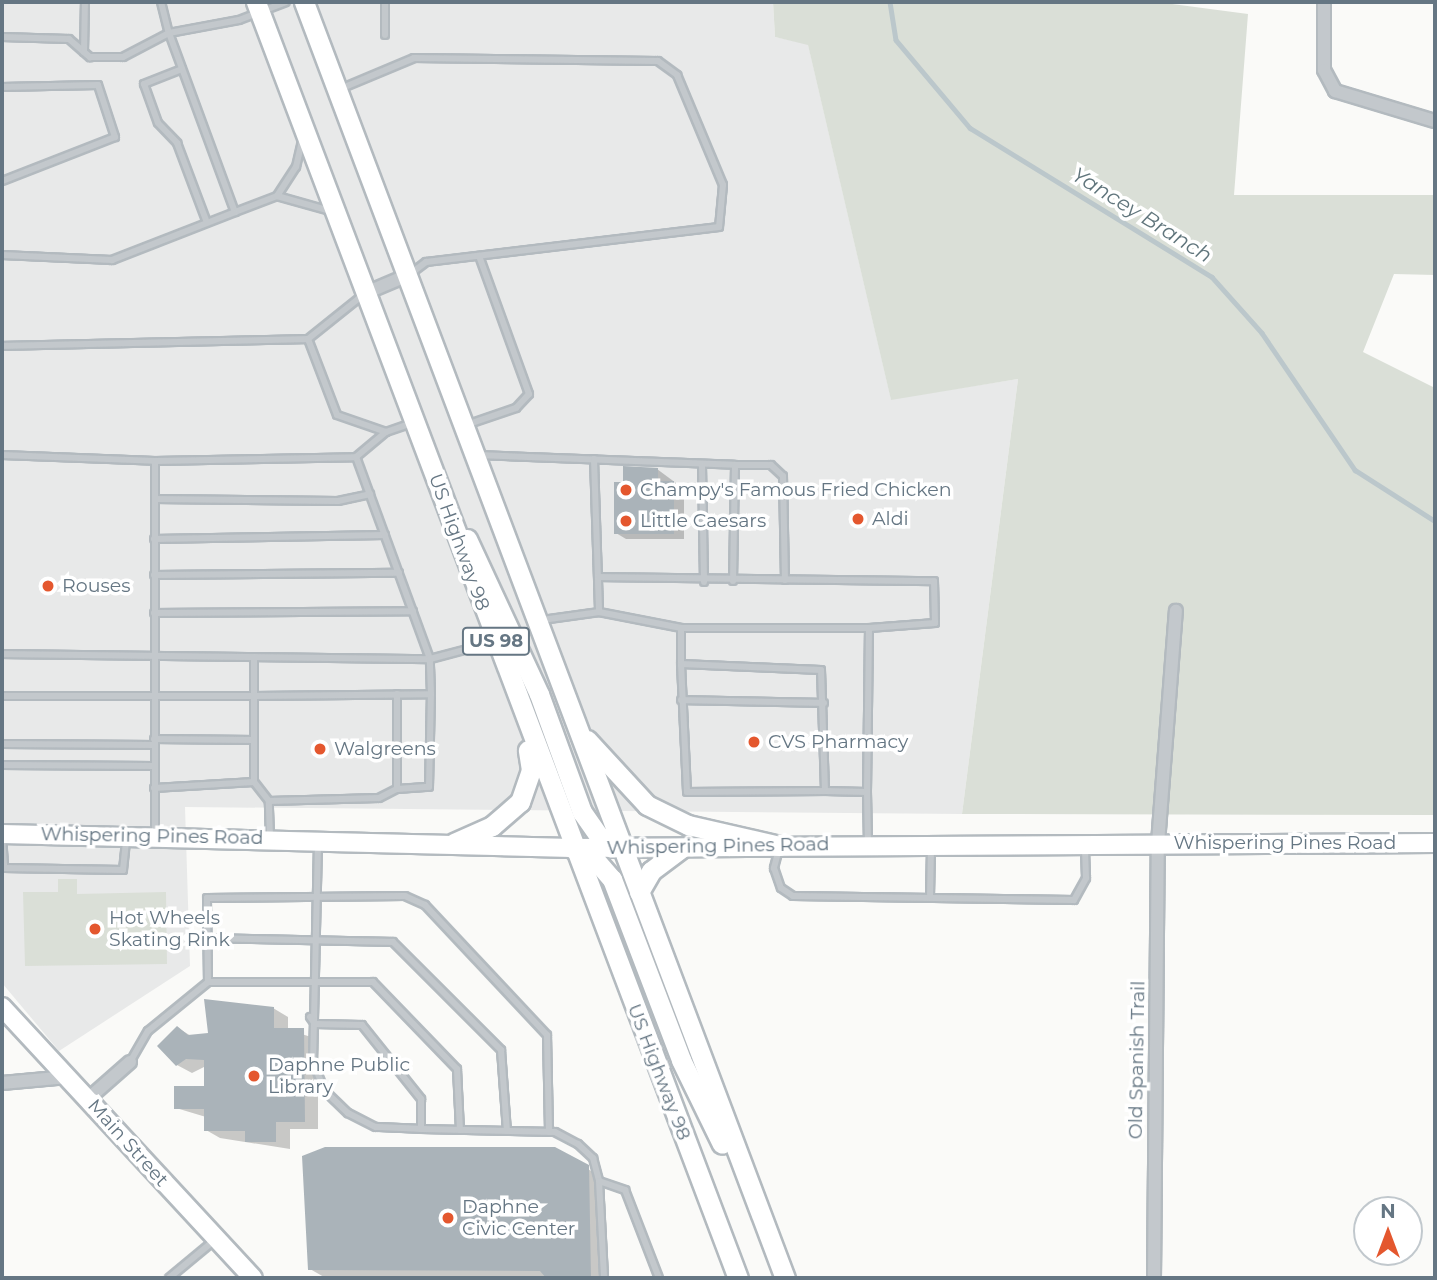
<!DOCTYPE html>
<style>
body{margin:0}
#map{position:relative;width:1437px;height:1280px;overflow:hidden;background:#fafaf8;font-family:Montserrat,sans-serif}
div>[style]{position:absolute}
.built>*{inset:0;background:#e8e9e9}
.green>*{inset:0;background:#dadfd7}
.shadow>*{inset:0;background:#0003}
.stream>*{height:4.5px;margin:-2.25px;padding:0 2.25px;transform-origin:2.25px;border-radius:2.25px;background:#bbc7cb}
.building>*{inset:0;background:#aab3b9}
.roads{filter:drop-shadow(2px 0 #b3babf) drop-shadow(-2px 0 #b3babf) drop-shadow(0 2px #b3babf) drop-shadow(0 -2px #b3babf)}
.lane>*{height:6px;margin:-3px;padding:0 3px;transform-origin:3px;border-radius:3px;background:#c3c8cc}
.street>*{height:12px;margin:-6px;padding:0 6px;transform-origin:6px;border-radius:6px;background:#c3c8cc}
.secondary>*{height:18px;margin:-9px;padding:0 9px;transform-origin:9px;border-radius:9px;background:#fff}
.primary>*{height:19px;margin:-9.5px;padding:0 9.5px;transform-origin:9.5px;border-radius:9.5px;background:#fff}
.dots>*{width:19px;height:19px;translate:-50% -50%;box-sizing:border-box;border:4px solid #fff;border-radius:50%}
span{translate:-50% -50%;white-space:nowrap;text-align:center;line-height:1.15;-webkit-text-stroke:7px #fff;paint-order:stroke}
.shield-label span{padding:2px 5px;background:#fff;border:2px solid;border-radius:5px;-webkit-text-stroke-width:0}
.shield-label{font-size:18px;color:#657683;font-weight:700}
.poi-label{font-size:19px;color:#657683}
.left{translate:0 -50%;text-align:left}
.street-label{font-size:19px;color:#657683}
.water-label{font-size:21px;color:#60757c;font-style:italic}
.frame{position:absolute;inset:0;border:4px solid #657683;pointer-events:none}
.north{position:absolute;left:1353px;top:1196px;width:70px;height:70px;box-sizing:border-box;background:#fff;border:2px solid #c1c8cd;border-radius:50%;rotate:0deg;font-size:19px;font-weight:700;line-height:28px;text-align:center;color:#657683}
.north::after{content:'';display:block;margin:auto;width:24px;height:32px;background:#e4572e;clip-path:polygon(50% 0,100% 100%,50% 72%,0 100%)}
</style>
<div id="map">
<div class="built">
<i style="clip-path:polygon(2px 2px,773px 2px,775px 37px,808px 44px,891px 399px,1018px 379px,962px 814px,185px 807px,190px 966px,59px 1051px,2px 983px)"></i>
</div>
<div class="green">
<i style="clip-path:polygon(773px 2px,1157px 2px,1248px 14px,1234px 195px,1435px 195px,1435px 275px,1394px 274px,1363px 352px,1435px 388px,1435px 815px,962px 814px,1018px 379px,891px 400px,808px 45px,775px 37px)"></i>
<i style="clip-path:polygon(58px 879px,77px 879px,77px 894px,166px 892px,167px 964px,25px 966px,23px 892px,58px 892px)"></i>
</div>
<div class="shadow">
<i style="clip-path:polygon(657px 469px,684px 489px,684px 539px,626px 539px,616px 533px,624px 483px)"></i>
<i style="clip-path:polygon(273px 1008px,288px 1017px,288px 1030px,318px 1039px,318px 1129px,290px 1129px,290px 1149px,220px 1138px,206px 1130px,206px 1117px,176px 1108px,206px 1088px,206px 1066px,192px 1073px,177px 1065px,178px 1028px,191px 1036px,210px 1035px)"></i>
<i style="clip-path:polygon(570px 1158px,604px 1179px,605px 1278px,324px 1277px,310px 1269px)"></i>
</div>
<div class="stream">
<i style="left:890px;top:2px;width:38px;rotate:81deg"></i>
<i style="left:896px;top:40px;width:115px;rotate:49.9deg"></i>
<i style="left:970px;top:128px;width:284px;rotate:31.6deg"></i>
<i style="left:1212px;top:277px;width:75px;rotate:48.2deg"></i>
<i style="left:1262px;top:333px;width:166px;rotate:55.8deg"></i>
<i style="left:1355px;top:470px;width:95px;rotate:32.5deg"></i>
</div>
<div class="building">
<i style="clip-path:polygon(623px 466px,658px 468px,658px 481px,674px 481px,674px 534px,614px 534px,614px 482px,623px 482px)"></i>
<i style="clip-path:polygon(204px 999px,274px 1007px,274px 1028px,304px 1028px,305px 1122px,276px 1122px,276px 1142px,245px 1142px,245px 1131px,204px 1131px,204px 1109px,174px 1109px,174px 1086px,204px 1086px,204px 1060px,186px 1059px,176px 1066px,157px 1046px,177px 1026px,188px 1035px,208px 1033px)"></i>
<i style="clip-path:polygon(325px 1147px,555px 1147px,589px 1165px,591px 1278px,546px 1278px,540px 1271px,308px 1270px,302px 1156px)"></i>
</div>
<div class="roads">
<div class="lane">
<i style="left:161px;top:2px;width:32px;rotate:76deg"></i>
<i style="left:169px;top:33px;width:71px;rotate:-10.5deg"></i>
<i style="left:239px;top:20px;width:50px;rotate:-21deg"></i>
<i style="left:385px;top:35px;width:33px;rotate:-90deg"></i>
<i style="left:2px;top:37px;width:67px;rotate:1.7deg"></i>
<i style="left:69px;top:39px;width:28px;rotate:41deg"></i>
<i style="left:90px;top:57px;width:33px"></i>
<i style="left:123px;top:57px;width:52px;rotate:-27.6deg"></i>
<i style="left:169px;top:33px;width:191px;rotate:69.8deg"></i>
<i style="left:235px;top:212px;width:45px;rotate:-20.9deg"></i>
<i style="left:277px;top:196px;width:55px;rotate:15.8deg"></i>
<i style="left:84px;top:52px;width:50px;rotate:-88.9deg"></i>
<i style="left:182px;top:69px;width:41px;rotate:158.5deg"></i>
<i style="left:144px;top:84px;width:41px;rotate:70.3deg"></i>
<i style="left:158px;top:123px;width:28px;rotate:46deg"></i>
<i style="left:177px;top:143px;width:85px;rotate:69.4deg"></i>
<i style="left:2px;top:87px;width:96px;rotate:-1.2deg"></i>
<i style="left:98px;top:85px;width:55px;rotate:71.9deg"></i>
<i style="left:115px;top:137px;width:121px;rotate:158.7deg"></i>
<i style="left:340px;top:89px;width:80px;rotate:-22.7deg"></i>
<i style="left:414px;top:58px;width:244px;rotate:0.7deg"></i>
<i style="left:658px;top:61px;width:24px;rotate:36deg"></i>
<i style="left:677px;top:75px;width:119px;rotate:67.3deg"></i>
<i style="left:723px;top:185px;width:42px;rotate:95.4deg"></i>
<i style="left:719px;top:227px;width:295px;rotate:173.2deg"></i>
<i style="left:426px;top:262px;width:20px;rotate:143deg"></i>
<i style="left:277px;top:196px;width:35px;rotate:-57deg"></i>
<i style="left:296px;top:167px;width:27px;rotate:-77deg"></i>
<i style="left:2px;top:255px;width:110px;rotate:2.6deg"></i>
<i style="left:112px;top:260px;width:132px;rotate:-21.3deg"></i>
<i style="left:308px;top:339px;width:81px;rotate:69.1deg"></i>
<i style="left:337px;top:415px;width:52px;rotate:19.1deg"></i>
<i style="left:2px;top:346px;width:306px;rotate:-1.3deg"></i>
<i style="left:308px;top:339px;width:70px;rotate:-38.7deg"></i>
<i style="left:466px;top:425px;width:53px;rotate:-18.8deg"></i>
<i style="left:516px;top:408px;width:19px;rotate:-47deg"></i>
<i style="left:529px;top:394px;width:147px;rotate:-109.9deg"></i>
<i style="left:2px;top:455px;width:153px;rotate:2.2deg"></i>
<i style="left:478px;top:455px;width:257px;rotate:2.2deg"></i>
<i style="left:594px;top:459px;width:153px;rotate:88.1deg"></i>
<i style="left:702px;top:466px;width:116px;rotate:89deg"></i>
<i style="left:155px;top:499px;width:183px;rotate:0.6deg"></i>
<i style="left:338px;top:501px;width:33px;rotate:-12deg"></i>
<i style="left:154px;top:539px;width:231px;rotate:-1deg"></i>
<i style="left:154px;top:575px;width:245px;rotate:-0.5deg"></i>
<i style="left:598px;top:577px;width:336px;rotate:0.7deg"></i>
<i style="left:934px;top:581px;width:42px;rotate:88.6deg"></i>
<i style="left:935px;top:623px;width:66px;rotate:175.7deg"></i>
<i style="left:869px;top:628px;width:164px;rotate:90.7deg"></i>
<i style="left:733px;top:581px;width:116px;rotate:-89deg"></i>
<i style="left:735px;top:465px;width:36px"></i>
<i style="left:771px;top:465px;width:16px;rotate:43deg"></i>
<i style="left:783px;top:476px;width:104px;rotate:88.9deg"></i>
<i style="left:154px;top:613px;width:259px;rotate:-0.4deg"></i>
<i style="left:542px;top:620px;width:58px;rotate:-8deg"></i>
<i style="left:599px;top:612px;width:84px;rotate:11deg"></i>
<i style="left:681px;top:628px;width:36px;rotate:90deg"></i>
<i style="left:681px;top:664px;width:140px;rotate:2.5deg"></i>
<i style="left:821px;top:670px;width:121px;rotate:88.1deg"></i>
<i style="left:825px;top:791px;width:42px;rotate:1.4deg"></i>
<i style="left:867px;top:792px;width:50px;rotate:88.9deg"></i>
<i style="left:681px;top:628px;width:188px"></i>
<i style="left:2px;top:654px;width:428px;rotate:0.7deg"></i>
<i style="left:430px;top:659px;width:215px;rotate:-110.1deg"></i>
<i style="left:681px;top:664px;width:128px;rotate:87.3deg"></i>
<i style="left:687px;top:792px;width:138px;rotate:-0.4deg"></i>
<i style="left:2px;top:696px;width:252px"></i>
<i style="left:254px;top:696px;width:39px;rotate:-90deg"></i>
<i style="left:681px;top:700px;width:143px;rotate:1.2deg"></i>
<i style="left:154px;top:739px;width:100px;rotate:0.6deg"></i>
<i style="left:2px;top:744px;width:152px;rotate:0.4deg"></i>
<i style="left:2px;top:765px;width:152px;rotate:0.4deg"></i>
<i style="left:154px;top:788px;width:100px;rotate:-3.4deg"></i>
<i style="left:397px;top:789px;width:32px;rotate:-4deg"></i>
<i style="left:429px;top:787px;width:93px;rotate:-88.8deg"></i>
<i style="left:269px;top:801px;width:110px;rotate:-1.6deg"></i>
<i style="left:379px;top:798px;width:20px;rotate:-27deg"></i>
<i style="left:397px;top:789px;width:95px;rotate:-90deg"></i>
<i style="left:2px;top:836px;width:32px;rotate:86deg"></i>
<i style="left:4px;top:868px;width:119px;rotate:1deg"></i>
<i style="left:123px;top:870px;width:30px;rotate:-84deg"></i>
<i style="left:155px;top:836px;width:375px;rotate:-90deg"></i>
<i style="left:155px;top:461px;width:201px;rotate:-1.1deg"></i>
<i style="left:356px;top:457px;width:39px;rotate:-40deg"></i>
<i style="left:386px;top:432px;width:28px;rotate:-19deg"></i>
<i style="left:270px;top:837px;width:36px;rotate:-92deg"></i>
<i style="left:269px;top:801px;width:24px;rotate:-128deg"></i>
<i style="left:254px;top:782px;width:86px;rotate:-90deg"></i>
<i style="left:254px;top:696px;width:177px;rotate:-0.6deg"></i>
<i style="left:431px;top:694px;width:35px;rotate:-92deg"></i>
<i style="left:430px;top:659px;width:66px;rotate:-14.9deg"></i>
<i style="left:318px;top:843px;width:219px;rotate:91.3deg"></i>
<i style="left:313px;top:1062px;width:31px;rotate:68deg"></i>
<i style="left:325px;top:1091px;width:32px;rotate:44deg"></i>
<i style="left:348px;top:1113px;width:31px;rotate:27deg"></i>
<i style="left:376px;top:1127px;width:45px;rotate:2.5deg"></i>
<i style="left:779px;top:849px;width:20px;rotate:105deg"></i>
<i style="left:774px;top:868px;width:21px;rotate:71deg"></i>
<i style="left:781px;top:888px;width:14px;rotate:34deg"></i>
<i style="left:793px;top:896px;width:281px;rotate:0.8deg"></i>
<i style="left:1074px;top:900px;width:25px;rotate:-61deg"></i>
<i style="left:1086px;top:878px;width:30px;rotate:-92deg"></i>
<i style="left:930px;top:896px;width:47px;rotate:-88.8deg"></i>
<i style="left:207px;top:938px;width:186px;rotate:1.2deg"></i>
<i style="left:393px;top:942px;width:153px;rotate:45deg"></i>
<i style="left:501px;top:1050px;width:81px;rotate:85.8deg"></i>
<i style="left:208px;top:982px;width:84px;rotate:-90.7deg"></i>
<i style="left:207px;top:898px;width:198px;rotate:-0.6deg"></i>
<i style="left:405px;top:896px;width:22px;rotate:24deg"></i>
<i style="left:425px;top:905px;width:178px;rotate:46.8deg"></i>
<i style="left:547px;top:1035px;width:97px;rotate:88.8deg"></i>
<i style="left:310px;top:1017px;width:9px;rotate:54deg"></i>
<i style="left:315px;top:1024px;width:47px;rotate:1.2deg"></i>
<i style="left:362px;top:1025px;width:95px;rotate:51.4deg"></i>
<i style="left:421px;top:1099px;width:30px;rotate:90deg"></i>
<i style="left:421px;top:1129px;width:134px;rotate:1.3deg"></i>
<i style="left:555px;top:1132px;width:26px;rotate:28deg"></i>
<i style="left:578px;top:1144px;width:21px;rotate:43deg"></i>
<i style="left:593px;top:1158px;width:24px;rotate:75deg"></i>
<i style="left:599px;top:1181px;width:97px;rotate:87deg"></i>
<i style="left:130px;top:1062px;width:36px;rotate:-60deg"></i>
<i style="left:148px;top:1031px;width:77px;rotate:-39.2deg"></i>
<i style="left:208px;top:982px;width:165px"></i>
<i style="left:373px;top:982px;width:121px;rotate:46deg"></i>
<i style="left:457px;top:1069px;width:61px;rotate:87.2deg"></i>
<i style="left:599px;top:1181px;width:28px;rotate:19deg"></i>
<i style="left:625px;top:1190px;width:94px;rotate:68.9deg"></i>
<i style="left:169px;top:1278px;width:61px;rotate:-39.7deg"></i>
</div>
<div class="street">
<i style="left:1324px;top:2px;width:68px;rotate:90deg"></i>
<i style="left:1324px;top:70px;width:24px;rotate:62deg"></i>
<i style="left:1335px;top:91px;width:104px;rotate:16.7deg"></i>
<i style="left:368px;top:292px;width:43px;rotate:-23deg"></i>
<i style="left:2px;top:1083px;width:66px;rotate:-5.2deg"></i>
<i style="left:88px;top:1099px;width:56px;rotate:-41.4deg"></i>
<i style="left:1154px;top:1278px;width:435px;rotate:-89.5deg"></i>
<i style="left:1158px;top:843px;width:233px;rotate:-85.6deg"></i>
</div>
<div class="secondary">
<i style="left:2px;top:834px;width:570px;rotate:1.41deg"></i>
<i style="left:572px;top:848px;width:863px;rotate:-0.33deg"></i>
<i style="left:2px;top:1007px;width:369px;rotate:47.2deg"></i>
</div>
<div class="primary">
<i style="left:256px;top:2px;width:1364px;rotate:69.31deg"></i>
<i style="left:304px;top:2px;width:1364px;rotate:69.35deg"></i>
<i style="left:467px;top:539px;width:171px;rotate:65.1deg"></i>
<i style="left:539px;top:694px;width:126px;rotate:70deg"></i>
<i style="left:582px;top:812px;width:29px;rotate:55deg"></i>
<i style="left:599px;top:836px;width:26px;rotate:28deg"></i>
<i style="left:587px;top:740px;width:88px;rotate:47.3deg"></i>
<i style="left:647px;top:805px;width:46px;rotate:26deg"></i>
<i style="left:688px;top:825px;width:94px;rotate:12.9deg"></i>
<i style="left:454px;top:843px;width:42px;rotate:-24.1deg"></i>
<i style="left:492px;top:826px;width:37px;rotate:-41deg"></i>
<i style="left:520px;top:802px;width:34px;rotate:-71deg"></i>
<i style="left:531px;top:770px;width:20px;rotate:-99deg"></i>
<i style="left:572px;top:848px;width:20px;rotate:20deg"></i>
<i style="left:591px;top:855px;width:32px;rotate:49deg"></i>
<i style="left:612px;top:879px;width:194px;rotate:69.1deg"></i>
<i style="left:681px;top:1060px;width:93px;rotate:64deg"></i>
<i style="left:639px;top:892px;width:24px;rotate:-60deg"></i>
<i style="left:651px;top:871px;width:38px;rotate:-37deg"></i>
</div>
</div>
<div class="dots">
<i style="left:626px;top:490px;background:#e4572e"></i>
<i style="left:858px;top:519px;background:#e4572e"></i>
<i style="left:626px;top:521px;background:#e4572e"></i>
<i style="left:48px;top:586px;background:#e4572e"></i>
<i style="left:754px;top:742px;background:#e4572e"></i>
<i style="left:320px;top:749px;background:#e4572e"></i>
<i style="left:95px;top:929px;background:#e4572e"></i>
<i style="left:254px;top:1076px;background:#e4572e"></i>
<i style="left:448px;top:1218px;background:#e4572e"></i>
</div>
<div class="shield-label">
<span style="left:496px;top:641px">US 98</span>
</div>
<div class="poi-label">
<span class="left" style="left:640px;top:490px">Champy's Famous Fried Chicken</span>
<span class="left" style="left:872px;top:519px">Aldi</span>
<span class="left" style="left:640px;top:521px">Little Caesars</span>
<span class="left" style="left:62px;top:586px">Rouses</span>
<span class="left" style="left:768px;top:742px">CVS Pharmacy</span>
<span class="left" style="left:334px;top:749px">Walgreens</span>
<span class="left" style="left:109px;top:929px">Hot Wheels<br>Skating Rink</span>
<span class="left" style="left:268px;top:1076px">Daphne Public<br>Library</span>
<span class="left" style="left:462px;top:1218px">Daphne<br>Civic Center</span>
</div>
<div class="street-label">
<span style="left:459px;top:542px;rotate:70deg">US Highway 98</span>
<span style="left:152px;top:836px;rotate:1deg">Whispering Pines Road</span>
<span style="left:1285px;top:843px">Whispering Pines Road</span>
<span style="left:718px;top:846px;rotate:-1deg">Whispering Pines Road</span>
<span style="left:1137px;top:1060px;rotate:-89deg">Old Spanish Trail</span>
<span style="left:659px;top:1072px;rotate:69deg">US Highway 98</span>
<span style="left:128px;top:1143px;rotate:48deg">Main Street</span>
</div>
<div class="water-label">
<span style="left:1142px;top:215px;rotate:32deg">Yancey Branch</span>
</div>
<div class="frame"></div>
<div class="north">N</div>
</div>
